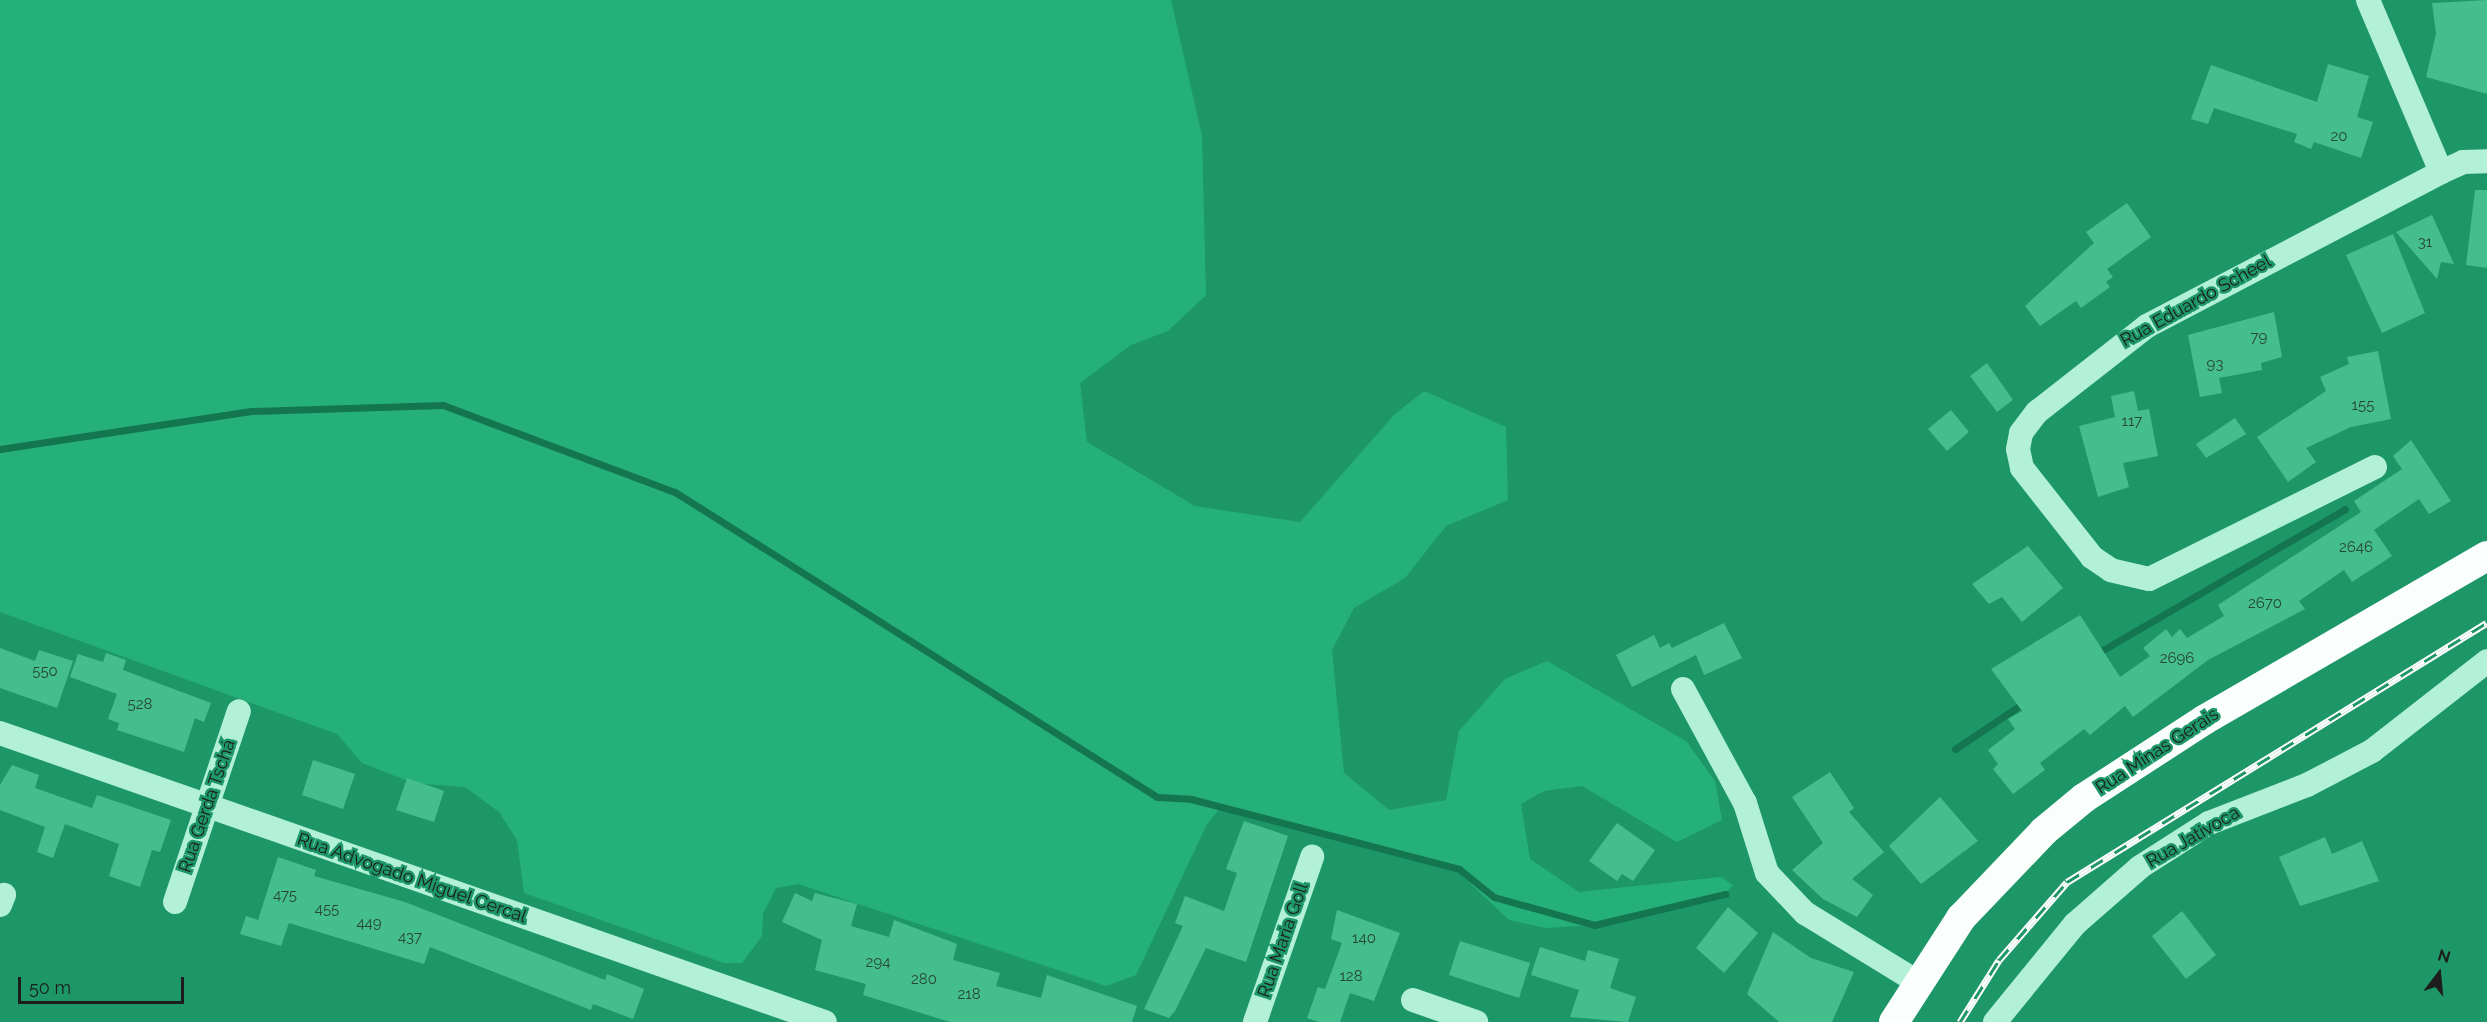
<!DOCTYPE html>
<meta charset="utf-8">
<style>
body{margin:0}
#map{position:relative;width:2487px;height:1022px;overflow:hidden;background:#1d9768;font-family:Raleway,sans-serif}
div>[style]{position:absolute}
.green>*{inset:0;background:#26b079}
.stream>*{height:7px;margin:-3.5px;padding:0 3.5px;transform-origin:3.5px;border-radius:3.5px;background:#147651}
.building>*{inset:0;background:#45be8e}
.minor>*{height:24px;margin:-12px;padding:0 12px;transform-origin:12px;border-radius:12px;background:#b2f0d7}
.major>*{height:30px;margin:-15px;padding:0 15px;transform-origin:15px;border-radius:15px;background:#fafffd}
.rail>*{height:7px;margin-top:-3.5px;transform-origin:0;background:repeating-linear-gradient(90deg,#1d9768 0 14px,#fff 0 28px);box-sizing:border-box;border-block:2px solid #fff}
span{translate:-50% -50%;white-space:nowrap;text-align:center;line-height:1.15;-webkit-text-stroke:5px #1d9768;paint-order:stroke}
.number-label{font-size:15px;color:#274539}
.number-label span{-webkit-text-stroke-width:0}
.street-label{font-size:18px;color:#1d1d1d}
.north{position:absolute;left:2409px;top:944px;width:60px;height:60px;-webkit-text-stroke:4px #1d9768;paint-order:stroke;rotate:16deg;font-size:16px;font-weight:700;line-height:24px;text-align:center;color:#1d1d1d}
.north::after{content:'';display:block;margin:auto;width:21px;height:27px;background:#1d1d1d;clip-path:polygon(50% 0,100% 100%,50% 72%,0 100%)}
.scale{position:absolute;left:18px;top:977px;width:166px;height:27px;box-sizing:border-box;border:3px solid #1d1d1d;border-top:0;padding-left:8px;font-size:18px;line-height:21px;white-space:nowrap;color:#1d1d1d;-webkit-text-stroke:4px #1d9768;paint-order:stroke}
</style>
<div id="map">
<div class="green">
<i style="clip-path:polygon(0 0,1171px 0,1202px 136px,1206px 295px,1168px 331px,1131px 345px,1080px 383px,1087px 442px,1195px 506px,1300px 522px,1394px 415px,1424px 391px,1506px 427px,1508px 500px,1446px 526px,1405px 578px,1354px 608px,1332px 650px,1344px 773px,1389px 810px,1446px 800px,1459px 731px,1505px 679px,1547px 661px,1686px 741px,1715px 781px,1722px 820px,1677px 842px,1582px 786px,1544px 791px,1521px 804px,1530px 859px,1579px 892px,1721px 877px,1733px 885px,1725px 894px,1594px 925px,1546px 928px,1509px 920px,1453px 867px,1221px 807px,1207px 824px,1136px 975px,1106px 986px,798px 884px,776px 888px,763px 914px,762px 936px,742px 963px,724px 963px,524px 893px,517px 840px,499px 812px,465px 787px,413px 783px,362px 763px,337px 734px,0 612px)"></i>
</div>
<div class="stream">
<i style="left:0;top:449px;width:254px;rotate:-8.6deg"></i>
<i style="left:251px;top:411px;width:192px;rotate:-1.8deg"></i>
<i style="left:443px;top:405px;width:248px;rotate:20.6deg"></i>
<i style="left:675px;top:492px;width:570px;rotate:32.32deg"></i>
<i style="left:1157px;top:797px;width:34px;rotate:3deg"></i>
<i style="left:1191px;top:799px;width:277px;rotate:14.6deg"></i>
<i style="left:1459px;top:869px;width:45px;rotate:38.7deg"></i>
<i style="left:1494px;top:897px;width:104px;rotate:15.6deg"></i>
<i style="left:1594px;top:925px;width:135px;rotate:-13.3deg"></i>
<i style="left:2096px;top:654px;width:288px;rotate:-30.2deg"></i>
<i style="left:1955px;top:749px;width:84px;rotate:-33.9deg"></i>
</div>
<div class="building">
<i style="clip-path:polygon(2487px 0,2487px 94px,2426px 77px,2436px 34px,2432px 3px)"></i>
<i style="clip-path:polygon(2328px 64px,2369px 76px,2357px 117px,2373px 122px,2361px 158px,2314px 142px,2311px 149px,2294px 142px,2297px 134px,2214px 108px,2208px 124px,2191px 119px,2211px 65px,2317px 102px)"></i>
<i style="clip-path:polygon(2475px 190px,2487px 190px,2487px 268px,2466px 265px)"></i>
<i style="clip-path:polygon(2127px 203px,2151px 237px,2107px 269px,2113px 277px,2106px 282px,2110px 287px,2081px 308px,2076px 301px,2040px 326px,2025px 306px,2094px 243px,2086px 232px)"></i>
<i style="clip-path:polygon(2432px 215px,2454px 264px,2441px 262px,2437px 279px,2396px 232px)"></i>
<i style="clip-path:polygon(2393px 234px,2425px 313px,2382px 333px,2346px 255px)"></i>
<i style="clip-path:polygon(2274px 312px,2282px 357px,2261px 363px,2262px 370px,2219px 378px,2222px 393px,2200px 397px,2188px 335px)"></i>
<i style="clip-path:polygon(2378px 351px,2391px 419px,2351px 427px,2306px 448px,2316px 462px,2288px 482px,2257px 437px,2326px 391px,2320px 377px,2349px 364px,2347px 357px)"></i>
<i style="clip-path:polygon(1987px 363px,2013px 400px,1997px 412px,1970px 376px)"></i>
<i style="clip-path:polygon(2134px 391px,2138px 411px,2149px 409px,2158px 456px,2123px 463px,2129px 487px,2098px 497px,2079px 426px,2115px 417px,2111px 396px)"></i>
<i style="clip-path:polygon(1951px 410px,1969px 432px,1947px 451px,1928px 429px)"></i>
<i style="clip-path:polygon(2235px 418px,2246px 434px,2206px 458px,2196px 444px)"></i>
<i style="clip-path:polygon(2411px 440px,2451px 501px,2429px 514px,2419px 499px,2374px 530px,2392px 556px,2352px 582px,2344px 570px,2299px 601px,2305px 609px,2208px 660px,2133px 717px,2125px 706px,2090px 735px,2084px 729px,2040px 763px,2045px 770px,2013px 794px,1993px 769px,1998px 764px,1988px 750px,2015px 729px,2008px 719px,2022px 711px,1991px 669px,2080px 615px,2120px 677px,2150px 656px,2143px 648px,2166px 629px,2172px 637px,2180px 629px,2187px 638px,2224px 616px,2218px 605px,2361px 512px,2354px 501px,2402px 469px,2393px 456px)"></i>
<i style="clip-path:polygon(2028px 546px,2063px 588px,2022px 622px,2002px 597px,1989px 604px,1972px 584px)"></i>
<i style="clip-path:polygon(1724px 623px,1742px 658px,1704px 675px,1696px 655px,1632px 687px,1616px 655px,1654px 635px,1660px 648px,1669px 643px,1672px 648px)"></i>
<i style="clip-path:polygon(0 648px,35px 661px,39px 650px,73px 661px,57px 708px,0 688px)"></i>
<i style="clip-path:polygon(106px 653px,126px 660px,123px 670px,211px 703px,204px 722px,195px 718px,184px 752px,117px 730px,119px 723px,108px 719px,117px 694px,70px 677px,78px 654px,103px 662px)"></i>
<i style="clip-path:polygon(313px 760px,355px 774px,343px 809px,302px 795px)"></i>
<i style="clip-path:polygon(12px 765px,39px 775px,35px 788px,92px 808px,97px 795px,171px 820px,160px 852px,152px 850px,140px 887px,109px 876px,119px 844px,65px 824px,53px 858px,37px 852px,45px 827px,0 810px,0 785px)"></i>
<i style="clip-path:polygon(1830px 772px,1854px 808px,1849px 812px,1884px 852px,1852px 879px,1873px 895px,1857px 917px,1823px 899px,1792px 870px,1823px 843px,1792px 797px)"></i>
<i style="clip-path:polygon(407px 778px,444px 791px,434px 822px,396px 810px)"></i>
<i style="clip-path:polygon(1940px 797px,1978px 841px,1921px 884px,1889px 846px)"></i>
<i style="clip-path:polygon(1244px 821px,1288px 836px,1246px 962px,1206px 948px,1175px 1011px,1169px 1018px,1144px 1009px,1183px 926px,1175px 923px,1185px 896px,1224px 911px,1237px 873px,1226px 869px)"></i>
<i style="clip-path:polygon(1617px 823px,1655px 850px,1633px 881px,1622px 874px,1617px 881px,1589px 861px)"></i>
<i style="clip-path:polygon(2325px 837px,2332px 854px,2362px 841px,2379px 881px,2300px 906px,2279px 857px)"></i>
<i style="clip-path:polygon(278px 857px,316px 870px,314px 876px,405px 902px,605px 980px,607px 974px,644px 989px,633px 1019px,593px 1004px,591px 1010px,430px 947px,424px 964px,289px 923px,281px 946px,240px 934px,246px 916px,258px 920px)"></i>
<i style="clip-path:polygon(795px 893px,812px 901px,815px 893px,857px 904px,851px 926px,889px 937px,894px 920px,957px 944px,953px 960px,1000px 973px,996px 986px,1041px 998px,1047px 975px,1137px 1006px,1132px 1022px,950px 1022px,863px 995px,866px 984px,815px 970px,822px 940px,782px 922px)"></i>
<i style="clip-path:polygon(1728px 907px,1758px 933px,1724px 973px,1696px 948px)"></i>
<i style="clip-path:polygon(1337px 910px,1400px 933px,1374px 1001px,1350px 993px,1340px 1022px,1319px 1022px,1307px 1018px,1318px 987px,1325px 989px,1342px 943px,1331px 939px)"></i>
<i style="clip-path:polygon(2182px 911px,2216px 955px,2186px 979px,2152px 936px)"></i>
<i style="clip-path:polygon(1773px 932px,1811px 958px,1854px 972px,1832px 1022px,1779px 1022px,1747px 994px)"></i>
<i style="clip-path:polygon(1460px 941px,1530px 963px,1519px 998px,1449px 975px)"></i>
<i style="clip-path:polygon(1540px 947px,1585px 961px,1588px 950px,1619px 959px,1610px 988px,1636px 997px,1628px 1022px,1570px 1017px,1579px 990px,1531px 975px)"></i>
</div>
<div class="minor">
<i style="left:2368px;top:0;width:187px;rotate:67deg"></i>
<i style="left:2375px;top:467px;width:252px;rotate:153.6deg"></i>
<i style="left:2149px;top:579px;width:39px;rotate:-167deg"></i>
<i style="left:2111px;top:570px;width:23px;rotate:-146deg"></i>
<i style="left:2092px;top:557px;width:113px;rotate:-128.2deg"></i>
<i style="left:2022px;top:468px;width:19px;rotate:-102deg"></i>
<i style="left:2018px;top:449px;width:16px;rotate:-79deg"></i>
<i style="left:2021px;top:433px;width:26px;rotate:-53deg"></i>
<i style="left:2037px;top:412px;width:140px;rotate:-38deg"></i>
<i style="left:2147px;top:326px;width:332px;rotate:-27.6deg"></i>
<i style="left:2441px;top:172px;width:24px;rotate:-24deg"></i>
<i style="left:2463px;top:162px;width:24px;rotate:-2deg"></i>
<i style="left:1683px;top:689px;width:130px;rotate:61.5deg"></i>
<i style="left:1745px;top:803px;width:73px;rotate:72.6deg"></i>
<i style="left:1767px;top:873px;width:55px;rotate:46.5deg"></i>
<i style="left:1805px;top:913px;width:130px;rotate:31.5deg"></i>
<i style="left:0;top:733px;width:874px;rotate:19.31deg"></i>
<i style="left:175px;top:902px;width:201px;rotate:-71.5deg"></i>
<i style="left:0;top:905px;width:11px;rotate:-68deg"></i>
<i style="left:1413px;top:1000px;width:67px;rotate:19.2deg"></i>
<i style="left:1255px;top:1022px;width:175px;rotate:-70.9deg"></i>
<i style="left:1995px;top:1022px;width:127px;rotate:-50.8deg"></i>
<i style="left:2075px;top:924px;width:86px;rotate:-41.2deg"></i>
<i style="left:2140px;top:867px;width:82px;rotate:-32.5deg"></i>
<i style="left:2209px;top:823px;width:105px;rotate:-21.2deg"></i>
<i style="left:2307px;top:785px;width:73px;rotate:-27.6deg"></i>
<i style="left:2372px;top:751px;width:146px;rotate:-38deg"></i>
</div>
<div class="major">
<i style="left:1894px;top:1022px;width:124px;rotate:-57.2deg"></i>
<i style="left:1961px;top:918px;width:120px;rotate:-46.3deg"></i>
<i style="left:2044px;top:831px;width:52px;rotate:-39.5deg"></i>
<i style="left:2084px;top:798px;width:143px;rotate:-33deg"></i>
<i style="left:2204px;top:720px;width:327px;rotate:-30.1deg"></i>
</div>
<div class="rail">
<i style="left:1960px;top:1022px;width:73px;rotate:-57.8deg"></i>
<i style="left:1999px;top:960px;width:103px;rotate:-48.9deg"></i>
<i style="left:2067px;top:882px;width:493px;rotate:-31.7deg"></i>
</div>
<div class="number-label">
<span style="left:2339px;top:137px">20</span>
<span style="left:2425px;top:243px">31</span>
<span style="left:2259px;top:338px">79</span>
<span style="left:2215px;top:365px">93</span>
<span style="left:2363px;top:406px">155</span>
<span style="left:2132px;top:422px">117</span>
<span style="left:2356px;top:548px">2646</span>
<span style="left:2265px;top:604px">2670</span>
<span style="left:2177px;top:659px">2696</span>
<span style="left:45px;top:672px">550</span>
<span style="left:140px;top:705px">528</span>
<span style="left:285px;top:896px">475</span>
<span style="left:327px;top:910px">455</span>
<span style="left:369px;top:924px">449</span>
<span style="left:410px;top:938px">437</span>
<span style="left:1364px;top:939px">140</span>
<span style="left:878px;top:963px">294</span>
<span style="left:1351px;top:977px">128</span>
<span style="left:924px;top:980px">280</span>
<span style="left:969px;top:995px">218</span>
</div>
<div class="street-label">
<span style="left:2196px;top:301px;rotate:-29deg">Rua Eduardo Scheel</span>
<span style="left:2157px;top:751px;rotate:-33deg">Rua Minas Gerais</span>
<span style="left:207px;top:806px;rotate:-71deg">Rua Gerda Tschá</span>
<span style="left:2193px;top:837px;rotate:-30deg">Rua Jativoca</span>
<span style="left:412px;top:878px;rotate:19deg">Rua Advogado Miguel Cercal</span>
<span style="left:1283px;top:940px;rotate:-71deg">Rua Maria Goll</span>
</div>
<div class="north">N</div>
<div class="scale">50 m</div>
</div>
